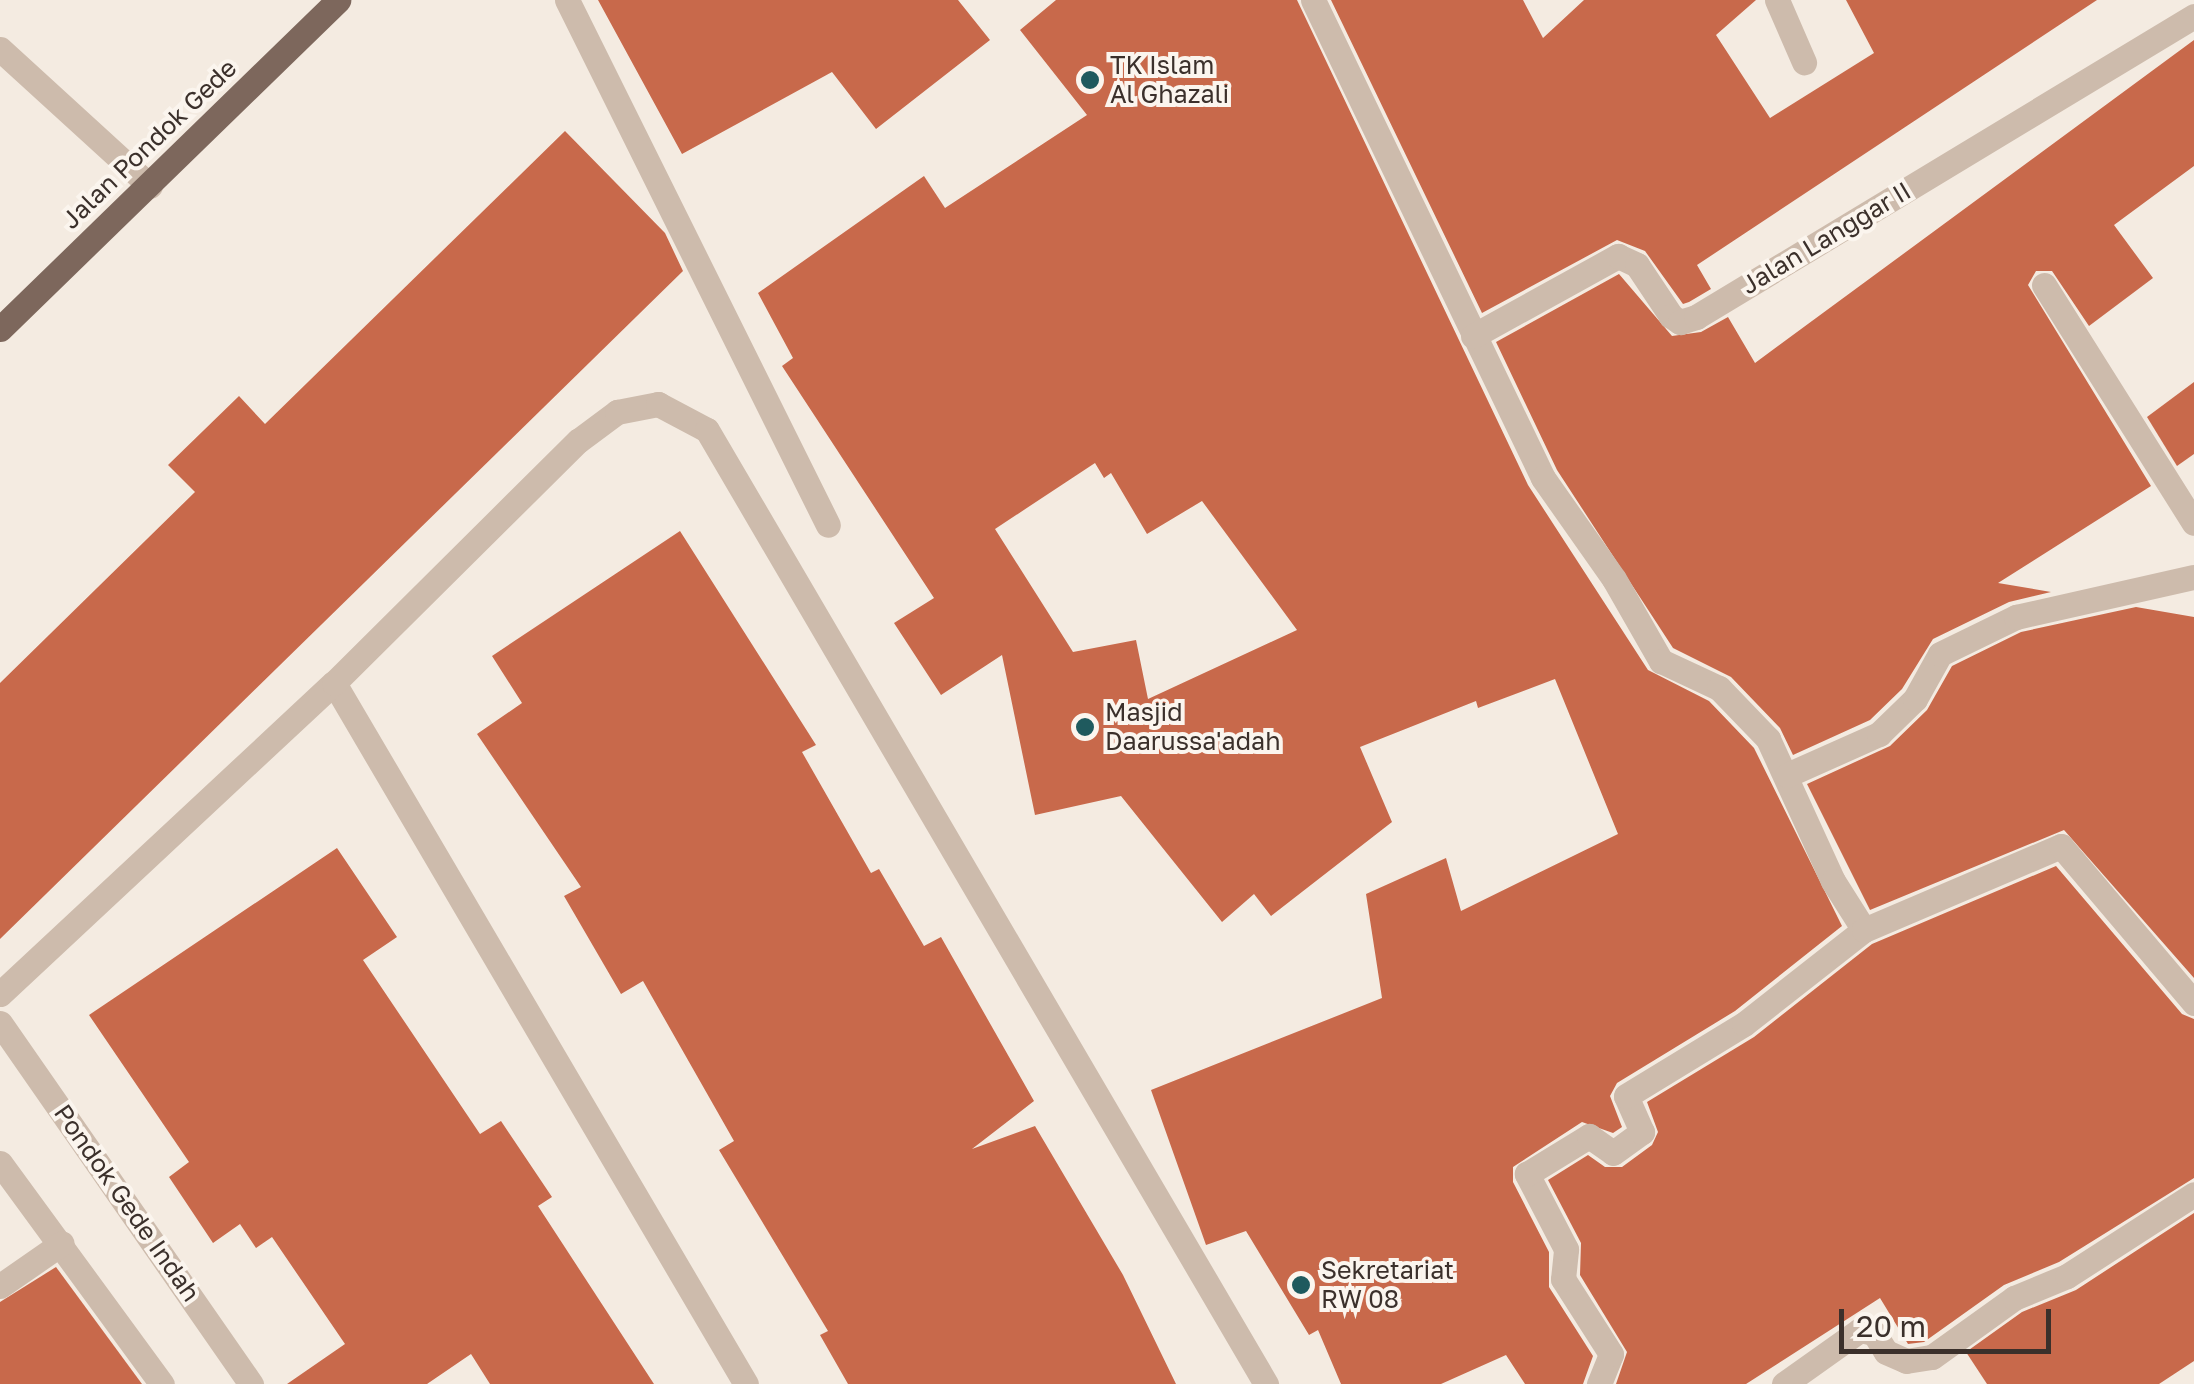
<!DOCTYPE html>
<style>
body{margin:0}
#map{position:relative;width:2194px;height:1384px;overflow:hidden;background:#f4ebe1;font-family:"Golos Text",sans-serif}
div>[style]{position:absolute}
.building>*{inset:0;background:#c8694b}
.minor>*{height:25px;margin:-12.5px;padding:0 12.5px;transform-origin:12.5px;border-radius:12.5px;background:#cdbbac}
.major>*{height:25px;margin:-12.5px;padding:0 12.5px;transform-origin:12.5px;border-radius:12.5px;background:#7d675c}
.dots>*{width:28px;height:28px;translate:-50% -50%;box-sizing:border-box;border:5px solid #fbf5ee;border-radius:50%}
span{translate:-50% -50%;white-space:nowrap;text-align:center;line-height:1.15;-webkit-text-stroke:8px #fbf5ee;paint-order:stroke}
.poi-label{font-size:25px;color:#3b302b}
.left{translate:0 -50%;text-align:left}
.street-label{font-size:25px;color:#3b302b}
.scale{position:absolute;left:1839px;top:1309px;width:212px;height:45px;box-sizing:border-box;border:5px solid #3b302b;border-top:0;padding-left:12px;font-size:30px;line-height:35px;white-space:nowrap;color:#3b302b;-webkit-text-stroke:8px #fbf5ee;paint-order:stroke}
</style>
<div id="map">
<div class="building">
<i style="clip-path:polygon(598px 0,958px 0,990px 40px,876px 129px,832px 72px,682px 154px)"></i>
<i style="clip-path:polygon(evenodd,1056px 0,1297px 0,1528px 485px,1648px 670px,1709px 701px,1754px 748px,1842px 926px,1735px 1011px,1617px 1083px,1610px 1096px,1622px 1127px,1613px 1133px,1582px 1122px,1513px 1167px,1513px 1182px,1549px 1252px,1549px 1287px,1593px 1356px,1583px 1384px,1525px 1384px,1506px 1355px,1441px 1384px,1341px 1384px,1318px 1330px,1309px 1335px,1246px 1231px,1206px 1245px,1151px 1090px,1382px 998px,1366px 894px,1446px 858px,1461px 911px,1618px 834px,1555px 679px,1478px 708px,1476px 701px,1360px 747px,1392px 822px,1271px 916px,1254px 894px,1222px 922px,1121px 796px,1035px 815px,1002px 655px,941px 695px,894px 623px,934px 598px,782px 366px,793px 358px,758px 293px,924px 176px,945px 208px,1087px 115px,1020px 30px,1056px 0,1095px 463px,1104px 478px,1111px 473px,1147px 534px,1202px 501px,1297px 630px,1148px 699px,1136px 640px,1073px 652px,995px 529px,1095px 463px)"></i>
<i style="clip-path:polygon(1331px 0,1523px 0,1543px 38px,1584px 0,1756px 0,1716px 35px,1770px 118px,1874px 53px,1846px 0,2097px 0,1697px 265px,1711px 289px,1689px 302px,1683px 304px,1645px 251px,1617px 240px,1482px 313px)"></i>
<i style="clip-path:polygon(2194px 40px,2194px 166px,2114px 225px,2153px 278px,2089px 326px,2052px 271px,2036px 271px,2028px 285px,2151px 486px,1998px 583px,2051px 592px,2009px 602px,1933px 639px,1902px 689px,1870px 720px,1793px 755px,1780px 728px,1731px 677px,1673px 648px,1557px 470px,1496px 342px,1619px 274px,1672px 336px,1701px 332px,1728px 317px,1755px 363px)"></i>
<i style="clip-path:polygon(565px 131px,665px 233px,683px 271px,0 939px,0 683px,195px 492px,168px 465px,239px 396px,265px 424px)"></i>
<i style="clip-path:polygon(2194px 382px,2194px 454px,2177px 466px,2147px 417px)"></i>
<i style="clip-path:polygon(680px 531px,816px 745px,802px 752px,871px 873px,879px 869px,924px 946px,941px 937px,1034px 1101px,972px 1149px,1035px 1126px,1123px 1275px,1176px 1384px,848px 1384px,820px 1335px,828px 1331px,719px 1150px,734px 1141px,643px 981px,621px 994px,564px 896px,581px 887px,477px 734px,522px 703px,492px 656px)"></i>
<i style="clip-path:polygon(2136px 607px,2194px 617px,2194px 978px,2064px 830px,1870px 910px,1807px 784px,1890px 746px,1927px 710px,1952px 666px,2021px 632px)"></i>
<i style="clip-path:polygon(337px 848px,397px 937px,363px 960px,480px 1134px,501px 1121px,552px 1197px,538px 1206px,654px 1384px,490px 1384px,471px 1354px,427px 1384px,287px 1384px,345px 1344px,272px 1237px,256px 1248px,240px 1224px,213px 1243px,169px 1177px,189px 1162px,89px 1015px)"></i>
<i style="clip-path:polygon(2056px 866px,2182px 1014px,2194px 1019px,2194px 1178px,2059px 1262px,2004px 1285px,1924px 1342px,1908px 1344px,1880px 1298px,1746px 1384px,1616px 1384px,1627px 1352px,1580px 1275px,1581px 1243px,1548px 1180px,1588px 1155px,1605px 1167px,1622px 1167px,1652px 1145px,1658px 1132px,1647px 1102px,1754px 1037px,1872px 944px)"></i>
<i style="clip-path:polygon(2194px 1213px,2194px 1361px,2159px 1384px,1987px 1384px,1966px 1352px,2022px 1312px,2076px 1290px)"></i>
<i style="clip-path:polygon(56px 1267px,142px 1384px,0 1384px,0 1302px)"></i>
</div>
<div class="minor">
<i style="left:567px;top:0;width:586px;rotate:63.57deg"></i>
<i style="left:1313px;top:0;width:530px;rotate:64.3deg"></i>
<i style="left:1543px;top:478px;width:123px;rotate:54.9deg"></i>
<i style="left:1614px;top:579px;width:95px;rotate:60.2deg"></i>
<i style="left:1661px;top:661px;width:64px;rotate:25deg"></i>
<i style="left:1719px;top:688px;width:71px;rotate:46.1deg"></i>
<i style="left:1768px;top:739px;width:156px;rotate:65.4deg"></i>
<i style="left:1833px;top:881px;width:58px;rotate:57.7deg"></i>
<i style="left:1777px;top:0;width:68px;rotate:66.5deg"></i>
<i style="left:0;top:49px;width:203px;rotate:42.4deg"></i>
<i style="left:2044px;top:285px;width:281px;rotate:57.8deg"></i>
<i style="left:1473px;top:336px;width:166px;rotate:-28.9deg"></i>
<i style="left:1618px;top:256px;width:21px;rotate:25deg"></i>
<i style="left:1637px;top:265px;width:61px;rotate:56.3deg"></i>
<i style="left:1671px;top:316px;width:11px;rotate:34deg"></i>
<i style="left:1680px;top:322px;width:17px;rotate:-17deg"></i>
<i style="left:1696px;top:317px;width:582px;rotate:-31.15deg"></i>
<i style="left:334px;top:683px;width:813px;rotate:59.56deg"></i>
<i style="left:1787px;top:775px;width:101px;rotate:-24deg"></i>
<i style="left:1879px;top:734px;width:50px;rotate:-44.2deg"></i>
<i style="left:1915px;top:699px;width:51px;rotate:-60.9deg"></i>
<i style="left:1940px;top:654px;width:85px;rotate:-26deg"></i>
<i style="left:2016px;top:617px;width:182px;rotate:-12.7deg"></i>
<i style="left:0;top:994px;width:456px;rotate:-43deg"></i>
<i style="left:334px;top:683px;width:344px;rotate:-44.8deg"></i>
<i style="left:578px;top:441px;width:49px;rotate:-36.6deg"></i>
<i style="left:617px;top:412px;width:42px;rotate:-11deg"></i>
<i style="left:658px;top:404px;width:55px;rotate:28deg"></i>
<i style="left:707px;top:430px;width:1106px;rotate:59.63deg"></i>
<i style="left:0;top:1023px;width:440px;rotate:55.2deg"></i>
<i style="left:0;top:1163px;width:274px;rotate:53.8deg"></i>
<i style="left:0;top:1286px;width:75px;rotate:-34.7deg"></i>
<i style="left:1599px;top:1384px;width:32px;rotate:-68deg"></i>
<i style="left:1611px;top:1354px;width:89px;rotate:-122.6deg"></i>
<i style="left:1563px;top:1279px;width:30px;rotate:-84deg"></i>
<i style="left:1566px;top:1249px;width:85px;rotate:-117.5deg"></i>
<i style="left:1527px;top:1174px;width:73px;rotate:-31.5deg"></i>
<i style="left:1589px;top:1136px;width:29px;rotate:35deg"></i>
<i style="left:1613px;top:1153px;width:36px;rotate:-36deg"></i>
<i style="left:1642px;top:1132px;width:39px;rotate:-114deg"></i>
<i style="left:1626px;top:1096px;width:138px;rotate:-31.4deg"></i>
<i style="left:1744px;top:1024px;width:152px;rotate:-38.1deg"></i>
<i style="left:1864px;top:930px;width:214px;rotate:-23.1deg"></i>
<i style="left:2061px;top:846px;width:206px;rotate:49.7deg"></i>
<i style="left:1784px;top:1384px;width:93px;rotate:-35.4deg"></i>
<i style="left:1860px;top:1330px;width:14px;rotate:12deg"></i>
<i style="left:1874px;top:1333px;width:22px;rotate:58deg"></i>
<i style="left:1886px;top:1352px;width:22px;rotate:24deg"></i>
<i style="left:1906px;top:1361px;width:26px;rotate:-9deg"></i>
<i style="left:1932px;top:1357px;width:101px;rotate:-35.7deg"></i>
<i style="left:2014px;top:1298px;width:57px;rotate:-22.5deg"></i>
<i style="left:2067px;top:1276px;width:151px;rotate:-32.8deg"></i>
</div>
<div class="major">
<i style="left:0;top:329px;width:472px;rotate:-44.2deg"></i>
</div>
<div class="dots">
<i style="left:1090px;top:80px;background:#1f5a5e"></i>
<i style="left:1085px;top:727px;background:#1f5a5e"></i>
<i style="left:1301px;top:1285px;background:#1f5a5e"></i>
</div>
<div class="poi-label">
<span class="left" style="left:1110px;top:80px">TK Islam<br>Al Ghazali</span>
<span class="left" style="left:1105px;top:727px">Masjid<br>Daarussa'adah</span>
<span class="left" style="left:1321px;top:1285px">Sekretariat<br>RW 08</span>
</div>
<div class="street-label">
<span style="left:149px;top:144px;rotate:-44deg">Jalan Pondok Gede</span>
<span style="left:1826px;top:238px;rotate:-31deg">Jalan Langgar II</span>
<span style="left:127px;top:1203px;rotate:55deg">Pondok Gede Indah</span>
</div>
<div class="scale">20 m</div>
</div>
